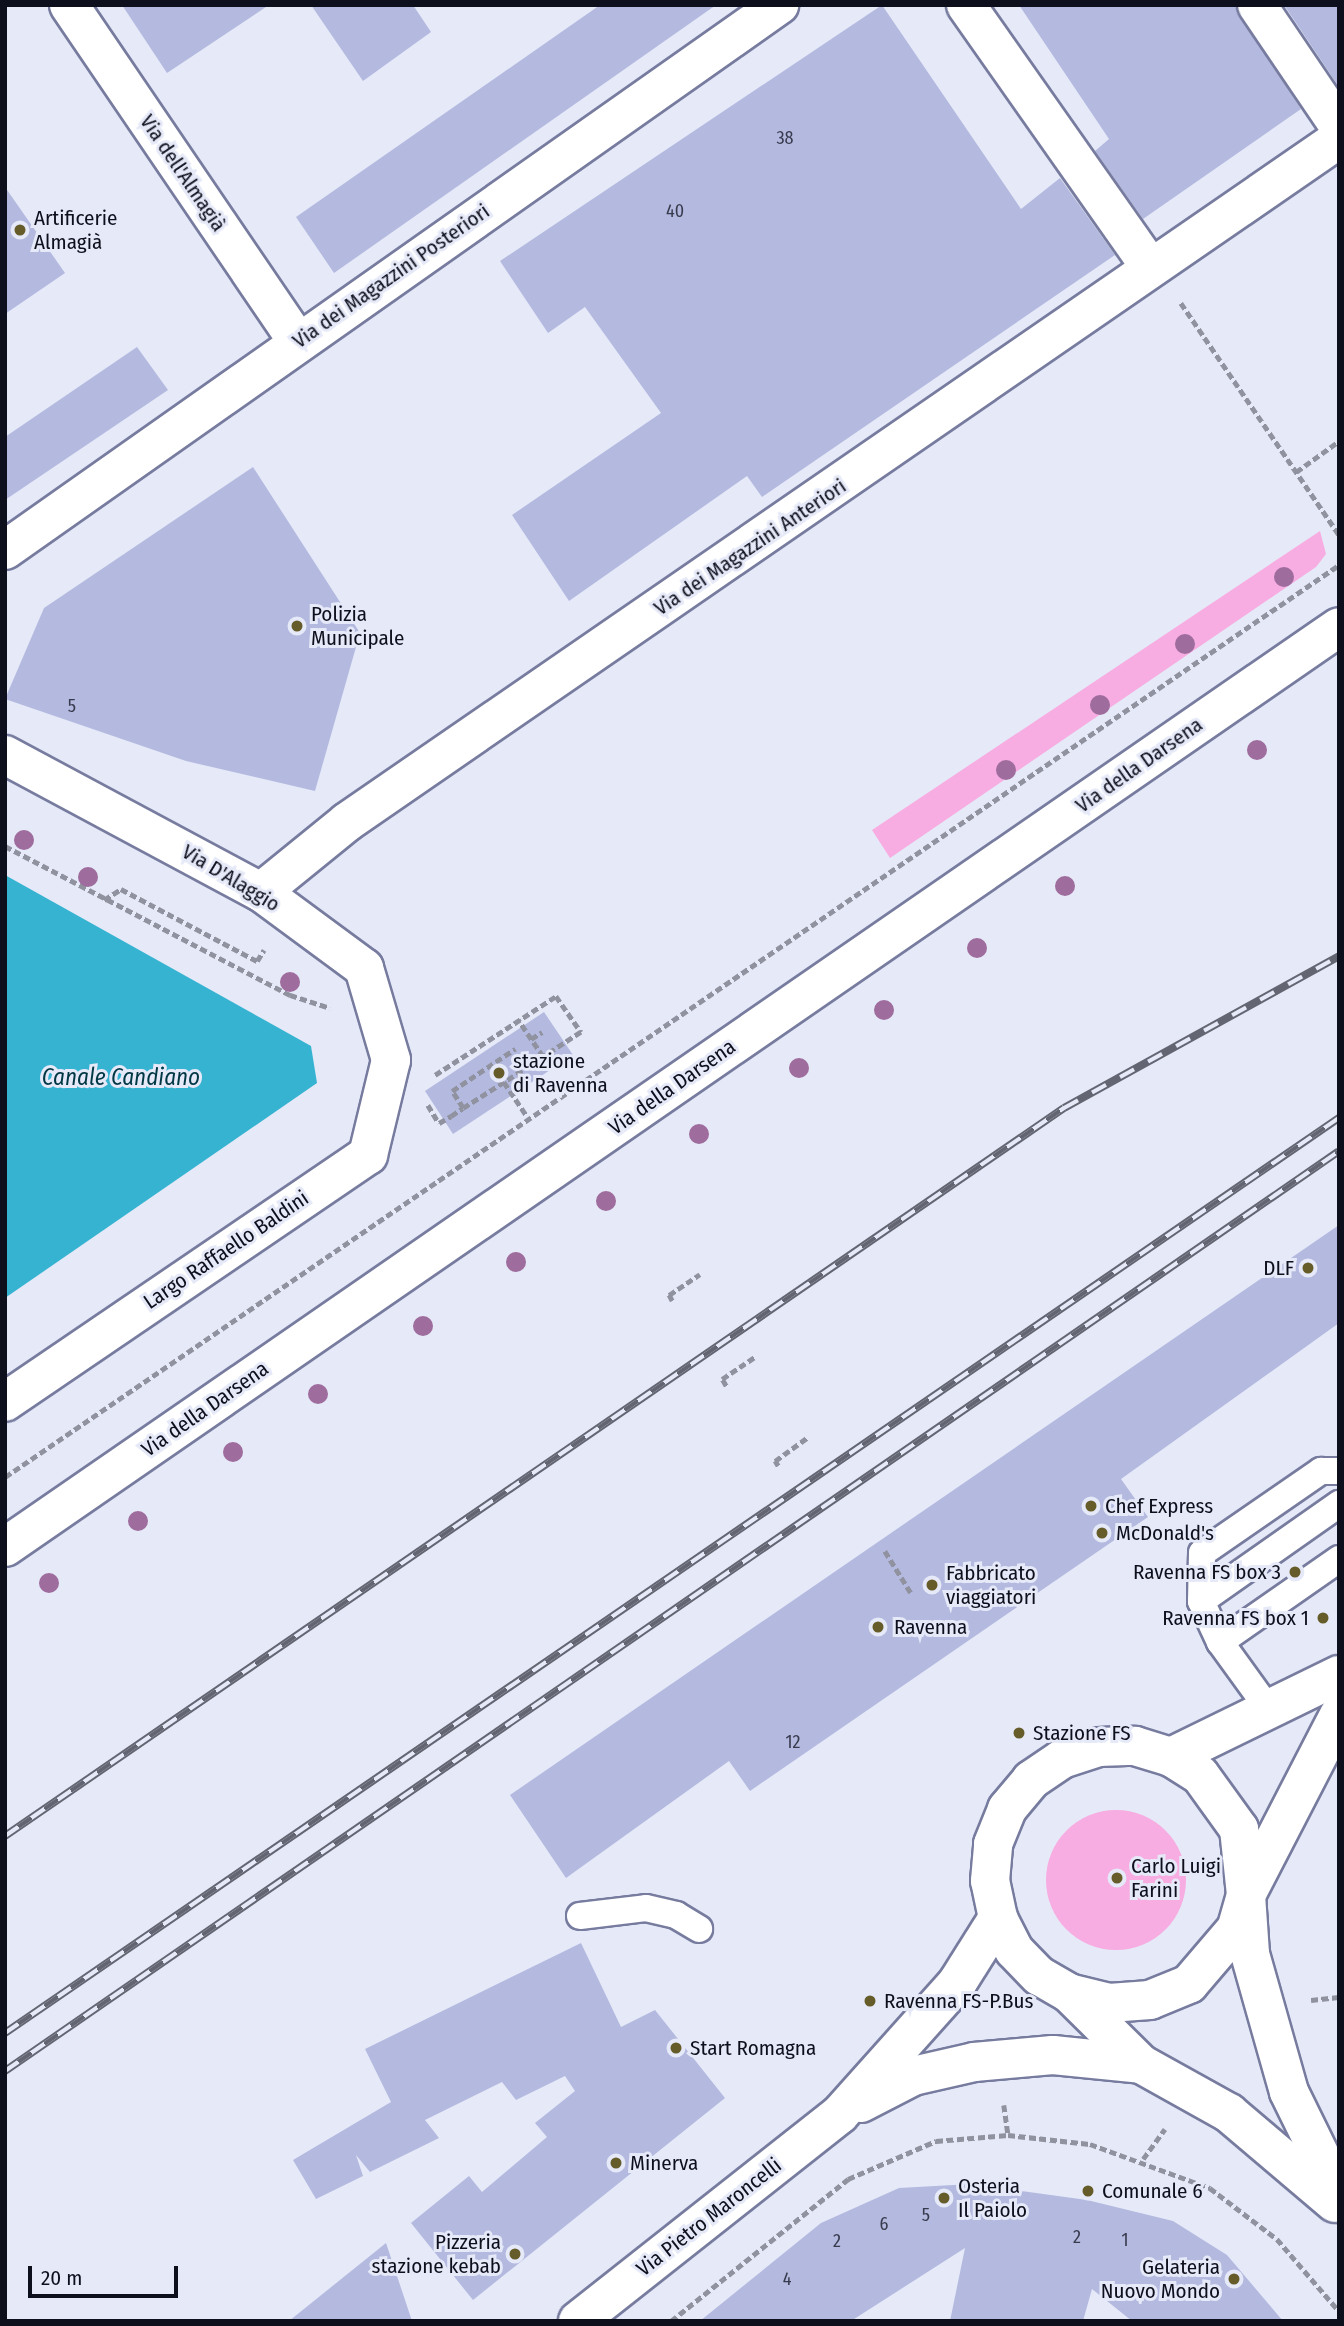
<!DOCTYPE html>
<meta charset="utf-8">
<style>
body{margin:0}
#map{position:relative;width:1344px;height:2326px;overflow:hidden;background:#e6e9f8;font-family:"Fira Sans Condensed",sans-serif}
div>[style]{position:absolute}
.green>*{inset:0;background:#f7ade1}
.round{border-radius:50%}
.water>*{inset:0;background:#36b3d1}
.building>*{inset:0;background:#b4badf}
.path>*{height:4.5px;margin-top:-2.25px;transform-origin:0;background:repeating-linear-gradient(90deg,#9092a0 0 7px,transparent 0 10.5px)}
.roads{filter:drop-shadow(2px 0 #777c9f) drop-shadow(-2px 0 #777c9f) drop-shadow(0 2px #777c9f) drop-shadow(0 -2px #777c9f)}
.service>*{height:26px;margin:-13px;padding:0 13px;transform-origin:13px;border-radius:13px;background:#fff}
.pedestrian>*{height:38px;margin:-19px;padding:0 19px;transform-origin:19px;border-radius:19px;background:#fff}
.minor>*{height:38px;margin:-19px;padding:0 19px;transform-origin:19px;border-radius:19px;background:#fff}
.tertiary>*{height:38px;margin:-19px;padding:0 19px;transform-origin:19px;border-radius:19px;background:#fff}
.rail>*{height:8px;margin-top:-4px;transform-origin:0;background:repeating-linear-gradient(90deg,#e6e9f8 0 16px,#636572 0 32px);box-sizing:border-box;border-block:2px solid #636572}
.trees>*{width:20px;height:20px;margin:-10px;border-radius:50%;background:#9e6c9d}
.dots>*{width:19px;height:19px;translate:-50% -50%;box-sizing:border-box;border:4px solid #e6e9f8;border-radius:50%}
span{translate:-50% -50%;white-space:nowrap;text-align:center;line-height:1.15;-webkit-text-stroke:6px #e6e9f8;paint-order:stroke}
.number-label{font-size:18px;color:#383a4d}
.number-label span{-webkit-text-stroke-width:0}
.street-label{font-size:21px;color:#0e0f1c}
.poi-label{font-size:21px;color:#0e0f1c}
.left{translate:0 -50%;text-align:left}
.right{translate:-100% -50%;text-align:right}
.water-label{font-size:23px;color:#003744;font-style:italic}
.frame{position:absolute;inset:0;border:7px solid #0e0f1c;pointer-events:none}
.scale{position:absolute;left:28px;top:2266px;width:150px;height:32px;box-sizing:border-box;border:4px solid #0e0f1c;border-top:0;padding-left:9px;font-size:21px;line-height:24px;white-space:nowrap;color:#0e0f1c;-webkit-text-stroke:5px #e6e9f8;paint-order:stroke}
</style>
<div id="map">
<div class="green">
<i style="clip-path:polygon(1320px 531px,1326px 554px,1316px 567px,890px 858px,872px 830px)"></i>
<i class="round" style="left:1046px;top:1810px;width:140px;height:140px"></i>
</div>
<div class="water">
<i style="clip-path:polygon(5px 875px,311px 1046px,317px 1083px,5px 1298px)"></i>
</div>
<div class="building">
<i style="clip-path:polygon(122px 5px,269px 5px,167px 73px)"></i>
<i style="clip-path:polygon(311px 5px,413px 5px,431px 32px,363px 81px)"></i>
<i style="clip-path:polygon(600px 5px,716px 5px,334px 273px,296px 217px)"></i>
<i style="clip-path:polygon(882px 5px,1021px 209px,1060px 178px,1115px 255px,762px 497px,747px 476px,569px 601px,512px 515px,661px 413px,585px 307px,548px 333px,500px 261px)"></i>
<i style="clip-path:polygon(1019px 5px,1235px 5px,1301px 109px,1143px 219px,1095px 151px,1109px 139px)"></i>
<i style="clip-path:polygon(1284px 5px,1339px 5px,1337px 84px)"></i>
<i style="clip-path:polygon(5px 187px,65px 273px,5px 314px)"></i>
<i style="clip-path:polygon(137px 347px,168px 390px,5px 500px,5px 437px)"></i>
<i style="clip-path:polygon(253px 467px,360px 633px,315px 791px,186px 761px,5px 699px,44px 608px)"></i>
<i style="clip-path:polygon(544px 1012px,573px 1055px,453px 1134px,425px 1091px)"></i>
<i style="clip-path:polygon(1339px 1225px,1339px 1323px,1121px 1479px,1148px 1517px,750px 1791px,729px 1761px,566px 1878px,510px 1795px)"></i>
<i style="clip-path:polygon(581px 1943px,621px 2027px,655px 2010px,725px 2098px,473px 2300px,411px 2223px,469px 2176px,482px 2192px,547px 2137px,535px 2123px,575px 2091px,565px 2076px,516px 2100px,502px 2082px,425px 2120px,439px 2138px,370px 2172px,356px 2155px,363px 2176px,316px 2199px,293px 2160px,391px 2102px,365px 2049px)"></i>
<i style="clip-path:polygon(971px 2184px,1087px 2200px,1173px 2221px,1227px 2255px,1283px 2321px,1132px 2321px,1092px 2289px,1083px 2321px,950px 2321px,965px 2248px,851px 2321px,700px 2321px,821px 2223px,899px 2188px)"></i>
<i style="clip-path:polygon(386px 2243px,412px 2321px,289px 2321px)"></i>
</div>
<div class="path">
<i style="left:1181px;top:303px;width:281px;rotate:55.7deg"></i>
<i style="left:1296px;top:472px;width:53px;rotate:-35.8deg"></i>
<i style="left:5px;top:846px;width:322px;rotate:27.6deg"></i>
<i style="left:290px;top:995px;width:42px;rotate:18deg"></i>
<i style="left:104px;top:900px;width:20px;rotate:-33deg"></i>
<i style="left:121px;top:889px;width:154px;rotate:27.9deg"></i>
<i style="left:257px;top:961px;width:13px;rotate:-58deg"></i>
<i style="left:531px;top:1039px;width:13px;rotate:-32deg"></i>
<i style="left:435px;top:1075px;width:145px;rotate:-33.1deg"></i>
<i style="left:556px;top:996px;width:44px;rotate:55.2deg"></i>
<i style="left:581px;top:1032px;width:45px;rotate:146.7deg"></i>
<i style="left:504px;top:1082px;width:40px;rotate:56deg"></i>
<i style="left:428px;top:1105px;width:21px;rotate:59deg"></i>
<i style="left:439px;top:1123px;width:14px;rotate:-30deg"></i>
<i style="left:451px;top:1116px;width:14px;rotate:-34deg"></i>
<i style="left:463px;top:1108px;width:20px;rotate:-123deg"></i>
<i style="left:452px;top:1091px;width:76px;rotate:-33.7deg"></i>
<i style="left:463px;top:1108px;width:95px;rotate:-32.5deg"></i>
<i style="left:543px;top:1057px;width:45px;rotate:-124deg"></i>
<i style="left:672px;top:1301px;width:7px;rotate:-117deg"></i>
<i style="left:669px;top:1295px;width:37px;rotate:-34deg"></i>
<i style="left:726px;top:1386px;width:8px;rotate:-120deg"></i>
<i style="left:722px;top:1379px;width:40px;rotate:-34deg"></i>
<i style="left:778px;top:1466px;width:6px;rotate:-121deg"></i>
<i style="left:775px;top:1461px;width:41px;rotate:-36deg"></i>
<i style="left:5px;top:1477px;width:1616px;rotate:-34.36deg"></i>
<i style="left:885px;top:1551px;width:49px;rotate:58.2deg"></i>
<i style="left:1311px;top:2000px;width:28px;rotate:-6deg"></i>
<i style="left:1004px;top:2105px;width:30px;rotate:82deg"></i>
<i style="left:1143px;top:2159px;width:37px;rotate:-54deg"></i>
<i style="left:671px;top:2321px;width:227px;rotate:-38.7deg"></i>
<i style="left:848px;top:2179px;width:96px;rotate:-23.4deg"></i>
<i style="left:936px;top:2141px;width:72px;rotate:-4.8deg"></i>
<i style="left:1008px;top:2135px;width:82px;rotate:6.3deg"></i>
<i style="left:1090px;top:2144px;width:128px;rotate:20.1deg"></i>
<i style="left:1210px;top:2188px;width:84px;rotate:37.3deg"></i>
<i style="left:1277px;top:2239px;width:95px;rotate:49.3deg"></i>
</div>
<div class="roads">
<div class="service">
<i style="left:1201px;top:1601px;width:169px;rotate:-35.1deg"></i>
<i style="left:1220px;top:1642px;width:145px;rotate:-34.9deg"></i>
<i style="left:1270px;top:1711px;width:85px;rotate:-125.9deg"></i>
<i style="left:1220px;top:1642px;width:45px;rotate:-114.9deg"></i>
<i style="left:1201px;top:1601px;width:48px;rotate:-88.8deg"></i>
<i style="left:1202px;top:1553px;width:145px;rotate:-34.6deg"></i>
<i style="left:1321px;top:1471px;width:18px"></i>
<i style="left:580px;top:1916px;width:66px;rotate:-6.9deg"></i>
<i style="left:646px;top:1908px;width:31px;rotate:13deg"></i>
<i style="left:676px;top:1915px;width:27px;rotate:31deg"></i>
</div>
<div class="pedestrian">
<i style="left:5px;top:755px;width:290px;rotate:28.2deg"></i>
<i style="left:261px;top:892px;width:128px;rotate:36.4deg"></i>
<i style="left:364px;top:968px;width:96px;rotate:73.6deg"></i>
<i style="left:391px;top:1060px;width:98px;rotate:103.6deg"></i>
<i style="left:368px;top:1155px;width:439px;rotate:145.8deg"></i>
<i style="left:261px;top:892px;width:111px;rotate:-39.1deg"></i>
</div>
<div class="minor">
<i style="left:69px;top:5px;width:406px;rotate:55.8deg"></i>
<i style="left:966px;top:5px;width:320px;rotate:54.9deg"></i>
<i style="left:1257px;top:5px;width:146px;rotate:55.9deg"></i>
<i style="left:5px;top:550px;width:947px;rotate:-35.15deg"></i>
<i style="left:347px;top:822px;width:1204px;rotate:-34.55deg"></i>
<i style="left:1339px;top:1715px;width:203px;rotate:117.3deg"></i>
<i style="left:1246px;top:1895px;width:59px;rotate:86.1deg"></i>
<i style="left:1250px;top:1954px;width:143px;rotate:74.2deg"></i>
<i style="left:1289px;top:2092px;width:114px;rotate:63.9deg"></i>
<i style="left:1171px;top:1757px;width:34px;rotate:32deg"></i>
<i style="left:1200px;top:1775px;width:67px;rotate:54.2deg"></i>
<i style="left:1239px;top:1829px;width:66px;rotate:83.9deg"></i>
<i style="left:1246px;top:1895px;width:35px;rotate:106deg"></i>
<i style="left:1236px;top:1929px;width:72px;rotate:130.5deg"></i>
<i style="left:1189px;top:1984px;width:42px;rotate:157.7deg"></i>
<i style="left:1150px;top:2000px;width:41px;rotate:175.8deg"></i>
<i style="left:1109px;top:2003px;width:41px;rotate:-166deg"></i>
<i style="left:1069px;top:1993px;width:34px;rotate:-150deg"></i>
<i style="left:1039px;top:1976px;width:36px;rotate:-134deg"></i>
<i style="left:1014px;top:1950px;width:36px;rotate:-117deg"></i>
<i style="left:998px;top:1918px;width:38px;rotate:-102deg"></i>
<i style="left:990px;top:1881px;width:37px;rotate:-85deg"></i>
<i style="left:993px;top:1844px;width:38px;rotate:-68deg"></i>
<i style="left:1007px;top:1809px;width:38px;rotate:-50deg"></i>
<i style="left:1031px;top:1780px;width:37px;rotate:-34deg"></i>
<i style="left:1062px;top:1759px;width:38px;rotate:-18deg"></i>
<i style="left:1098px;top:1747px;width:37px;rotate:-2deg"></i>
<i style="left:1135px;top:1746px;width:38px;rotate:17deg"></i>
<i style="left:1171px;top:1757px;width:187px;rotate:-26deg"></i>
<i style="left:1069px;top:1993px;width:101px;rotate:44.6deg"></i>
<i style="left:1141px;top:2064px;width:101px;rotate:29.1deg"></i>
<i style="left:1229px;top:2113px;width:139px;rotate:40.3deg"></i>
<i style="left:861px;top:2103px;width:59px;rotate:-27.4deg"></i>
<i style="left:913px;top:2076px;width:63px;rotate:-12.9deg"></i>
<i style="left:974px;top:2062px;width:79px;rotate:-5.1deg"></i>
<i style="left:1053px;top:2055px;width:88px;rotate:5.8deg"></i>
<i style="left:578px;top:2321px;width:334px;rotate:-38.3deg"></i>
<i style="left:840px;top:2114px;width:176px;rotate:-48.2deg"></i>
<i style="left:957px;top:1983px;width:77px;rotate:-57.8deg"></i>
</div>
<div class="tertiary">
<i style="left:5px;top:1547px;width:1620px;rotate:-34.59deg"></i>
</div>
</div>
<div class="rail">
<i style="left:5px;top:1836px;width:1285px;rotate:-34.51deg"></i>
<i style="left:1064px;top:1108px;width:314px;rotate:-28.9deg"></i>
<i style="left:5px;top:2033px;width:1618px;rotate:-34.45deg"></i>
<i style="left:5px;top:2071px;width:1620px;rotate:-34.59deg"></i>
</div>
<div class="trees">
<i style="left:1284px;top:577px"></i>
<i style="left:1185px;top:644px"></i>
<i style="left:1100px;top:705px"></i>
<i style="left:1257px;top:750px"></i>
<i style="left:1006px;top:770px"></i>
<i style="left:24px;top:840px"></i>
<i style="left:88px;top:877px"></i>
<i style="left:1065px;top:886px"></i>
<i style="left:977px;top:948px"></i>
<i style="left:290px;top:982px"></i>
<i style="left:884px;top:1010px"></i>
<i style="left:799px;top:1068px"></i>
<i style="left:699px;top:1134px"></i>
<i style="left:606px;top:1201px"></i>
<i style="left:516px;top:1262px"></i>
<i style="left:423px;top:1326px"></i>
<i style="left:318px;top:1394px"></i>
<i style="left:233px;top:1452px"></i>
<i style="left:138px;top:1521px"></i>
<i style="left:49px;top:1583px"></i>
</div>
<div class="dots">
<i style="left:20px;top:230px;background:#665c29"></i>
<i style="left:297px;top:626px;background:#665c29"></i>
<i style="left:499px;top:1073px;background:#665c29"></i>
<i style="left:1308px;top:1268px;background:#665c29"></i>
<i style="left:1091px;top:1506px;background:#665c29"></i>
<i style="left:1102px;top:1533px;background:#665c29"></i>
<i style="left:1295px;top:1572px;background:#665c29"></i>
<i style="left:932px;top:1585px;background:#665c29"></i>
<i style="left:1323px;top:1618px;background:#665c29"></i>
<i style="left:878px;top:1627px;background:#665c29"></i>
<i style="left:1019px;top:1733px;background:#665c29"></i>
<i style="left:1117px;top:1878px;background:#665c29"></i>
<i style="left:870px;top:2001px;background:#665c29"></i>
<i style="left:676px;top:2048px;background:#665c29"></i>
<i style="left:616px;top:2163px;background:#665c29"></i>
<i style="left:1088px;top:2191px;background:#665c29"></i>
<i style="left:944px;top:2198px;background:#665c29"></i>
<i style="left:515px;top:2254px;background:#665c29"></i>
<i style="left:1234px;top:2279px;background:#665c29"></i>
</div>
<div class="number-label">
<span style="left:785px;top:138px">38</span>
<span style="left:675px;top:211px">40</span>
<span style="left:72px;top:706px">5</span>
<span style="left:793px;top:1742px">12</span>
<span style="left:926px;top:2215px">5</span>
<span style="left:884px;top:2224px">6</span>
<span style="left:1077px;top:2237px">2</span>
<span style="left:1125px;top:2240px">1</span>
<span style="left:837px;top:2241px">2</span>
<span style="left:787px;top:2279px">4</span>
</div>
<div class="street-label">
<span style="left:183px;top:173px;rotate:56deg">Via dell'Almagià</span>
<span style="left:391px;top:276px;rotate:-35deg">Via dei Magazzini Posteriori</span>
<span style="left:750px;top:547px;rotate:-34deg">Via dei Magazzini Anteriori</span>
<span style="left:1139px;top:765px;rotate:-35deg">Via della Darsena</span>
<span style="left:231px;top:878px;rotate:31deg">Via D'Alaggio</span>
<span style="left:672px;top:1087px;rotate:-35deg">Via della Darsena</span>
<span style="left:226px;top:1250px;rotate:-34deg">Largo Raffaello Baldini</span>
<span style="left:205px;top:1409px;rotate:-35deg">Via della Darsena</span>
<span style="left:709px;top:2217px;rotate:-38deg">Via Pietro Maroncelli</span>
</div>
<div class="poi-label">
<span class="left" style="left:34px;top:230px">Artificerie<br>Almagià</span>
<span class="left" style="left:311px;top:626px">Polizia<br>Municipale</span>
<span class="left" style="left:513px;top:1073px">stazione<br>di Ravenna</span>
<span class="right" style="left:1294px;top:1268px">DLF</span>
<span class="left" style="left:1105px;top:1506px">Chef Express</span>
<span class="left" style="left:1116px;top:1533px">McDonald's</span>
<span class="right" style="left:1281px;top:1572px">Ravenna FS box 3</span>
<span class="left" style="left:946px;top:1585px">Fabbricato<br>viaggiatori</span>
<span class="right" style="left:1309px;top:1618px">Ravenna FS box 1</span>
<span class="left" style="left:894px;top:1627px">Ravenna</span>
<span class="left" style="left:1033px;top:1733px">Stazione FS</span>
<span class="left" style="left:1131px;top:1878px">Carlo Luigi<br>Farini</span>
<span class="left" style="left:884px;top:2001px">Ravenna FS-P.Bus</span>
<span class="left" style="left:690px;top:2048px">Start Romagna</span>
<span class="left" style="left:630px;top:2163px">Minerva</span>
<span class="left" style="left:958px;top:2198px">Osteria<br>Il Paiolo</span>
<span class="left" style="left:1102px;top:2191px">Comunale 6</span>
<span class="right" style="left:501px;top:2254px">Pizzeria<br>stazione kebab</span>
<span class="right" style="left:1220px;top:2279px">Gelateria<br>Nuovo Mondo</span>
</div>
<div class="water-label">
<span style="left:121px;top:1077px">Canale Candiano</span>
</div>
<div class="frame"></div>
<div class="scale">20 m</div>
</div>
